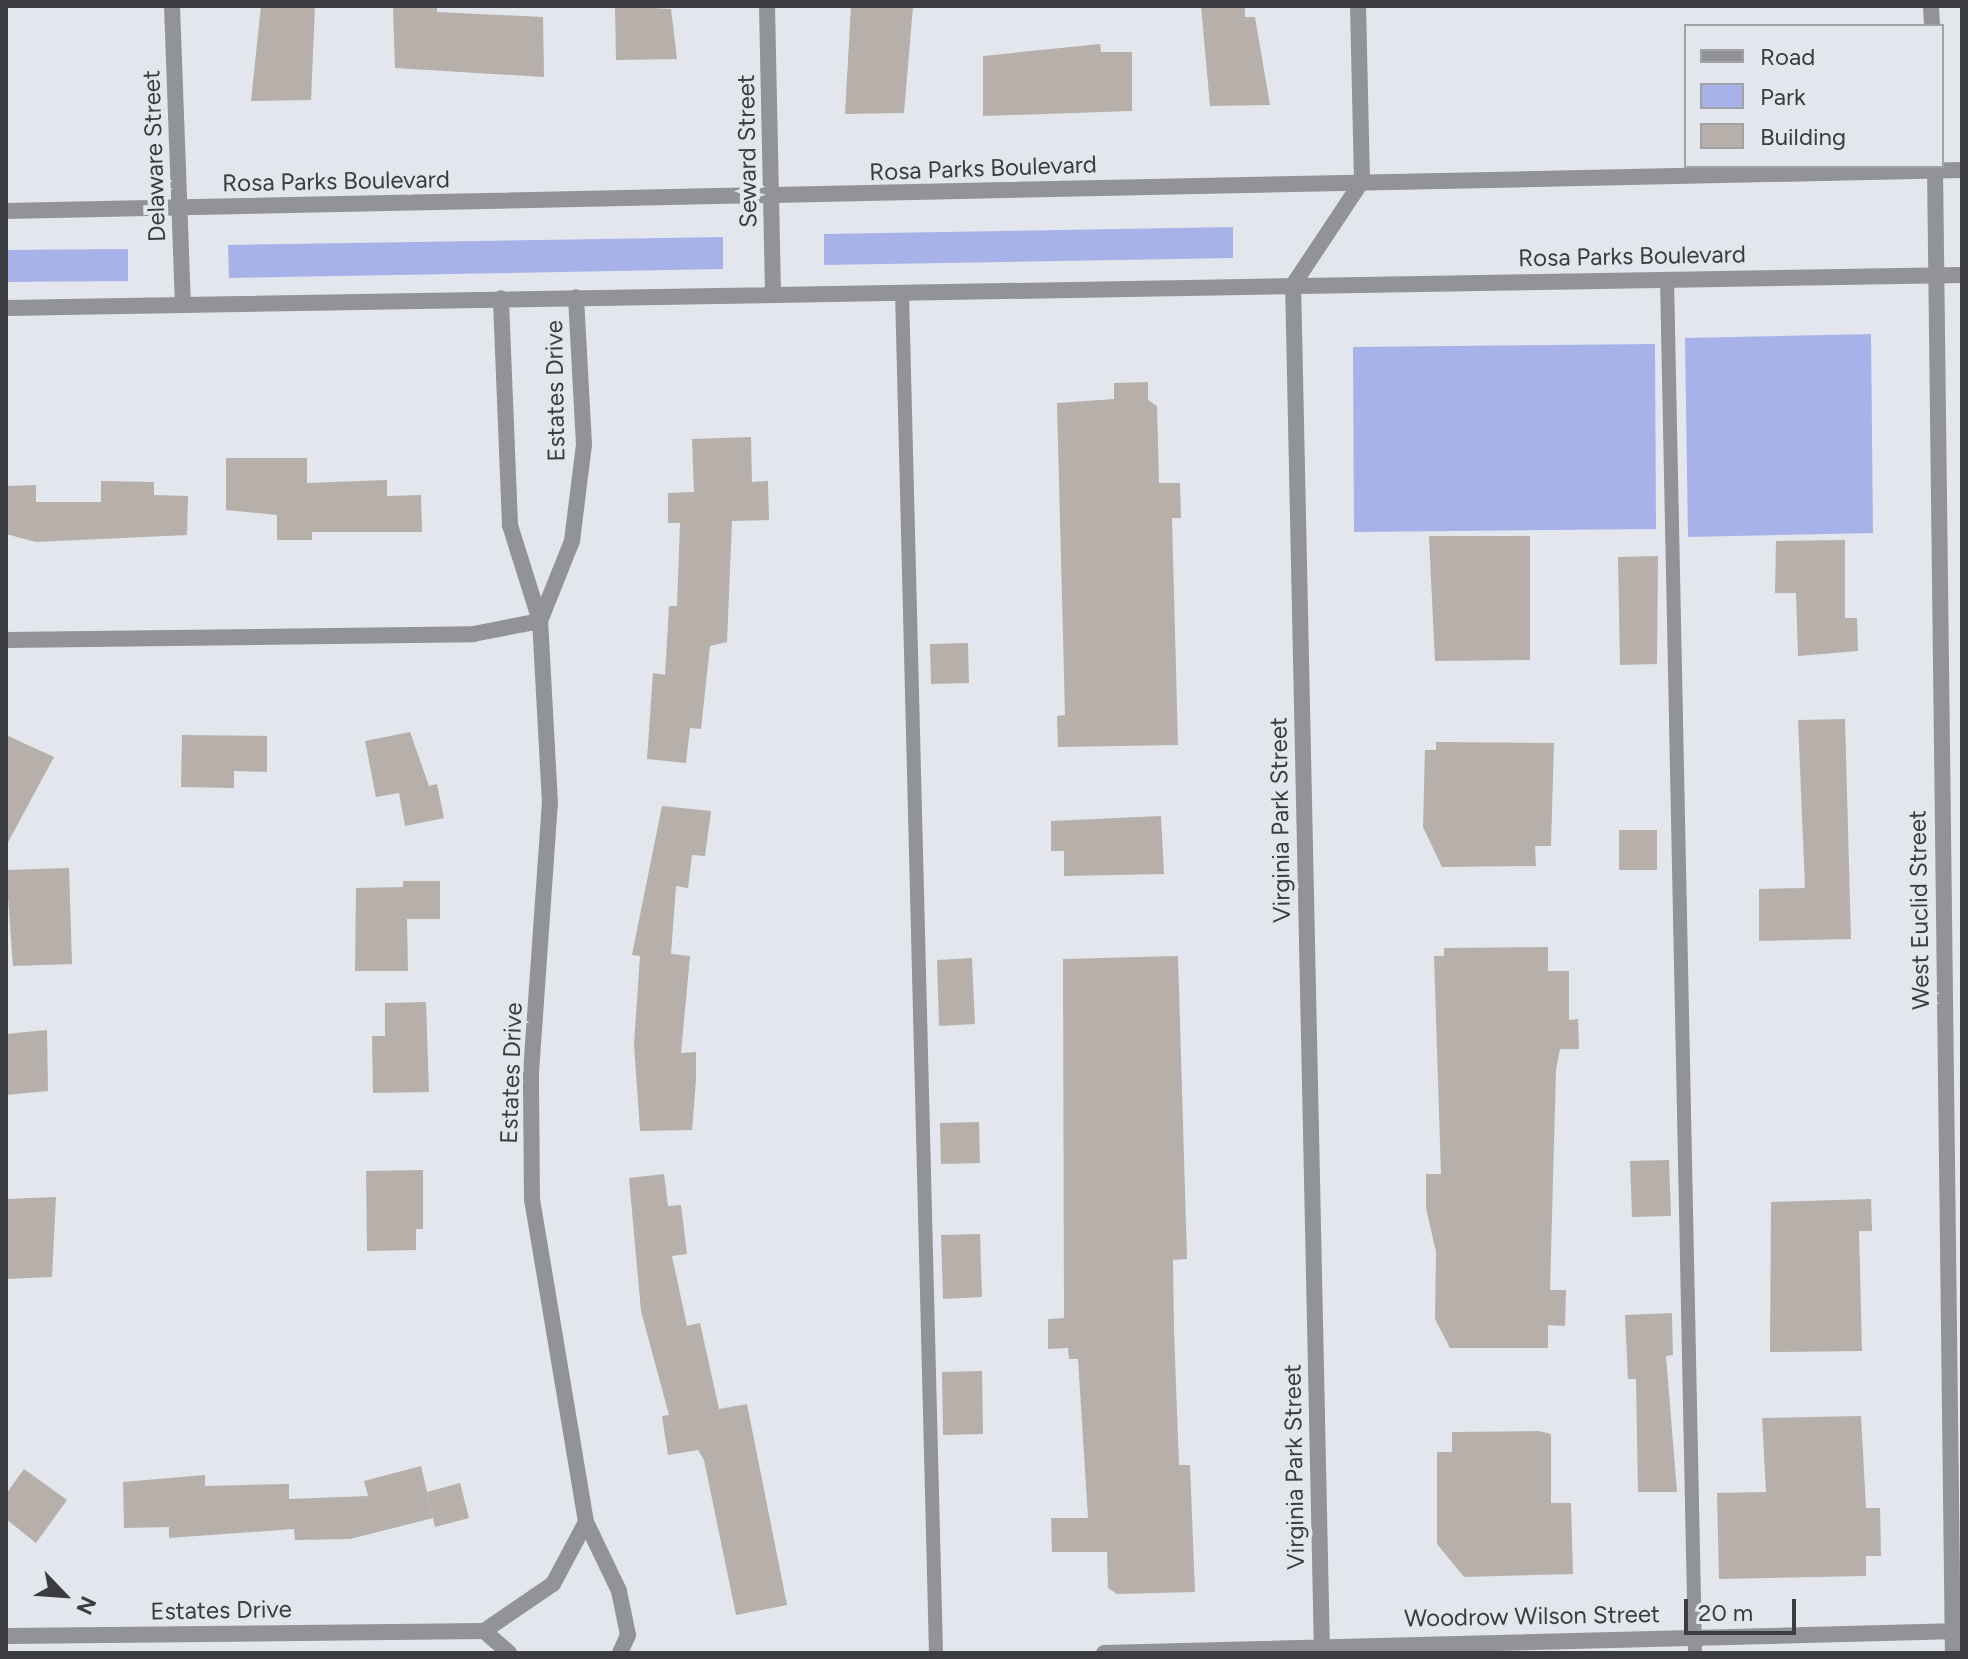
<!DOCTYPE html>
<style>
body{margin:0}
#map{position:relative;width:1968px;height:1659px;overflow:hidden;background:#e4e6ed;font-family:Figtree,sans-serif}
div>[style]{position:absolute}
.green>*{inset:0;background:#a7b2e9}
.building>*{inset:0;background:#b6afaa}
.service>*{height:14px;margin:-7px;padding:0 7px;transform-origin:7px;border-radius:7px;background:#929396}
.minor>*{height:16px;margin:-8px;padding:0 8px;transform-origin:8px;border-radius:8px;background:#929396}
.tertiary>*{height:16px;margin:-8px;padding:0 8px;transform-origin:8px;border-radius:8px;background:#929396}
span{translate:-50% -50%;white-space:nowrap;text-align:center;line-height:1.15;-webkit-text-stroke:8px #e4e6ed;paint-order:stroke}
.street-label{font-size:24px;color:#3b3c3f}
.frame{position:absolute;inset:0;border:8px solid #3b3c3f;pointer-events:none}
.legend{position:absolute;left:1684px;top:24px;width:260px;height:144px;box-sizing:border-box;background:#e4e6ed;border:2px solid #a0a2a7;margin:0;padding:10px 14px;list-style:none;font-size:24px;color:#3b3c3f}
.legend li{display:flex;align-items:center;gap:16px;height:40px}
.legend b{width:40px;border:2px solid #a0a2a7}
.north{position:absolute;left:24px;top:1555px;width:80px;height:80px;-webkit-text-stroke:6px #e4e6ed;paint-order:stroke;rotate:115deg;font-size:22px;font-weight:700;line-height:32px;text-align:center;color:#3b3c3f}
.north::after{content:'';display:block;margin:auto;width:28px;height:36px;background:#3b3c3f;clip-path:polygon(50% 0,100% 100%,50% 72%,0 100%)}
.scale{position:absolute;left:1684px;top:1599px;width:112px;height:36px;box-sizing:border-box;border:4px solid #3b3c3f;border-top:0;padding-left:10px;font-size:24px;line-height:28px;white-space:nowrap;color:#3b3c3f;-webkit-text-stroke:6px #e4e6ed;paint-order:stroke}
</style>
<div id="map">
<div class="green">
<i style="clip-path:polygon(1233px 227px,1233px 258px,824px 265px,824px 234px)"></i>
<i style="clip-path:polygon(723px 237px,723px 269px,229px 278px,228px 245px)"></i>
<i style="clip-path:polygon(128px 249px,128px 281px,6px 282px,6px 250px)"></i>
<i style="clip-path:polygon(1871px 334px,1873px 533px,1688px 537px,1685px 338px)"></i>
<i style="clip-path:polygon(1655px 344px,1656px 529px,1354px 532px,1353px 347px)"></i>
</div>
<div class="building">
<i style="clip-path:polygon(261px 6px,315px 6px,311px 100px,251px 101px)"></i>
<i style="clip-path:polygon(437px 6px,437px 12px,543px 17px,544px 77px,395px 68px,393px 7px)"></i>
<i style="clip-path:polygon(615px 6px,671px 9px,677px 59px,616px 60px)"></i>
<i style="clip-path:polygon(851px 6px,913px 6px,904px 113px,845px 114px)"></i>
<i style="clip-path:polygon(1201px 6px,1245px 6px,1245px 17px,1255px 17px,1270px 105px,1210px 106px)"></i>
<i style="clip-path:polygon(1100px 44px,1101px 52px,1132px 52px,1132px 111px,983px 116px,983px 56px)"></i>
<i style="clip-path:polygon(1148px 382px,1148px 400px,1157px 406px,1159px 483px,1180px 483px,1181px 518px,1172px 518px,1178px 745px,1058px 747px,1057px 716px,1065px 715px,1057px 403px,1114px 399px,1114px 383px)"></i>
<i style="clip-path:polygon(751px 437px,752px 482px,768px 481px,769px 520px,732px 521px,727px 642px,710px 646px,701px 729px,690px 728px,686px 763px,647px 759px,653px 673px,665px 675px,669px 606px,677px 606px,680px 523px,668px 523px,668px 493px,694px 492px,692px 439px)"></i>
<i style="clip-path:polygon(226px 458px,307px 458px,307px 483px,387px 480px,387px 496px,421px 495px,422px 532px,312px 532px,312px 540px,277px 540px,277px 515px,226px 510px)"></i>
<i style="clip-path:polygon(101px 481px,154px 482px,154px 495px,188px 496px,187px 535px,36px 542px,6px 534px,6px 486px,36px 485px,36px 502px,101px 502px)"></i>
<i style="clip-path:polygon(1429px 536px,1530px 536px,1530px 660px,1435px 661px)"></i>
<i style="clip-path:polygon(1845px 540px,1845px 618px,1857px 618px,1858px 651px,1798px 656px,1796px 593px,1775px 593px,1776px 541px)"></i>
<i style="clip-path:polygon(1658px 556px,1657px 664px,1620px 665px,1618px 557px)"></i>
<i style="clip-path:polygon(968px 643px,969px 683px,931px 684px,930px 644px)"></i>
<i style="clip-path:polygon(1845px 719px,1851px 939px,1759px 941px,1759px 889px,1805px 888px,1798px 720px)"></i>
<i style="clip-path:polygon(410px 732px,429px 786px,437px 784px,444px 818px,405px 826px,399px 793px,376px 797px,365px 741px)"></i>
<i style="clip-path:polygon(6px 735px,54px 757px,6px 846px)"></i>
<i style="clip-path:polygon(182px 735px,267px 736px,267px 772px,234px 771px,234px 788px,181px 787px)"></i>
<i style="clip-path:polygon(1436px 742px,1554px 743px,1551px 846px,1535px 846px,1536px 866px,1442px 867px,1423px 827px,1425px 750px,1436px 750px)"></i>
<i style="clip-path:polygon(662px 806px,711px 811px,705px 856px,692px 855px,688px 888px,676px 886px,671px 954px,690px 956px,681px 1053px,696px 1052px,696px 1080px,692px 1130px,640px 1131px,634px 1044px,640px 956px,632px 955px)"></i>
<i style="clip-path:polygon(1161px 816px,1164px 874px,1064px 876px,1064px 851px,1051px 851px,1051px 821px)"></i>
<i style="clip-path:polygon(1619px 830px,1657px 830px,1657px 870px,1619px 870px)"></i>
<i style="clip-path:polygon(69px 868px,72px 964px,13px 966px,6px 870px)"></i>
<i style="clip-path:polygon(403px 881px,440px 881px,440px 919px,407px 919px,408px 971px,355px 971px,356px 888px,403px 887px)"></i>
<i style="clip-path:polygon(1548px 947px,1548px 971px,1569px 971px,1569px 1020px,1578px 1019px,1579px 1049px,1560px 1049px,1556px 1069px,1550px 1290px,1566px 1290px,1565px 1326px,1548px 1325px,1548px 1348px,1450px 1348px,1435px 1319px,1436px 1252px,1426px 1208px,1426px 1174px,1441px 1174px,1434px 956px,1444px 956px,1444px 948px)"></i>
<i style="clip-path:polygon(1178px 956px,1187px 1259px,1173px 1260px,1174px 1331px,1179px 1465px,1190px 1465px,1195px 1592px,1117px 1594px,1108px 1588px,1107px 1552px,1052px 1552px,1051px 1518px,1088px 1518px,1078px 1359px,1069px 1359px,1068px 1348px,1048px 1349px,1048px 1319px,1064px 1318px,1063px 959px)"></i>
<i style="clip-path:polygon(972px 958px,975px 1024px,939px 1026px,937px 960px)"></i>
<i style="clip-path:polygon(426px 1002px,429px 1092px,373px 1093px,372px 1036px,385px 1036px,385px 1003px)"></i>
<i style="clip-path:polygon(47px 1030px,48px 1091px,6px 1095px,6px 1034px)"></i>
<i style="clip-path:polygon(979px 1122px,980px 1163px,941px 1164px,940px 1123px)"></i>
<i style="clip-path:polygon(1669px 1160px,1671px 1216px,1632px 1217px,1630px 1161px)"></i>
<i style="clip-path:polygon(423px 1170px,423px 1229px,416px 1229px,416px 1250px,367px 1251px,366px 1171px)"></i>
<i style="clip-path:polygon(664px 1174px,668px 1206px,681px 1205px,687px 1254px,672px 1256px,687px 1326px,700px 1323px,719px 1409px,747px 1404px,787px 1605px,736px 1615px,704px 1460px,698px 1450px,668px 1455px,662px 1416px,669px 1415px,641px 1311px,629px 1178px)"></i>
<i style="clip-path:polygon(56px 1197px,52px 1277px,6px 1279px,6px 1199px)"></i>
<i style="clip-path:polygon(1871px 1199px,1872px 1231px,1859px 1231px,1862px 1351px,1770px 1352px,1771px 1202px)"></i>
<i style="clip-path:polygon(980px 1234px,982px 1297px,943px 1299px,941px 1235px)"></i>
<i style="clip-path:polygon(1672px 1313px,1673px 1355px,1666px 1356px,1677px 1492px,1638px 1492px,1636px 1379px,1628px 1379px,1625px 1315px)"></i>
<i style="clip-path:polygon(982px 1371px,983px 1434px,943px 1435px,942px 1372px)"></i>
<i style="clip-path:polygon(1861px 1416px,1866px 1508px,1880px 1508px,1881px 1556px,1866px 1556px,1866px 1576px,1719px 1579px,1717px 1493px,1766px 1492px,1762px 1418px)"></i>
<i style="clip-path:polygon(1539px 1431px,1551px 1434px,1551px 1503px,1571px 1503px,1573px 1574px,1464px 1577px,1437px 1544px,1437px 1452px,1452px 1452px,1452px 1432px)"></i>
<i style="clip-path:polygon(421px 1466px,433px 1518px,350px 1539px,295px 1540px,294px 1529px,169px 1538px,169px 1527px,124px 1528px,123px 1482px,205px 1475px,205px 1486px,289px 1484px,289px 1499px,368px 1496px,364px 1481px)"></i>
<i style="clip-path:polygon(24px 1469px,67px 1500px,36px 1543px,6px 1519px,6px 1494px)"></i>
<i style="clip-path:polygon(460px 1483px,469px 1518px,435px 1527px,427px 1492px)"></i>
</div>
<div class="service">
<i style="left:1667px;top:279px;width:1374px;rotate:88.83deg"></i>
<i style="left:902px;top:292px;width:1361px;rotate:88.57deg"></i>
</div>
<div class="minor">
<i style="left:172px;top:6px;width:299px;rotate:87.9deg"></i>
<i style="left:767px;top:6px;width:289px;rotate:88.8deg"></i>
<i style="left:1931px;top:6px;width:20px;rotate:87deg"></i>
<i style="left:1935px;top:166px;width:1487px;rotate:89.31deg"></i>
<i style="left:540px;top:621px;width:86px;rotate:-68.2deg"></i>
<i style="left:572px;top:541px;width:97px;rotate:-82.9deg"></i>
<i style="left:584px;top:445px;width:148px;rotate:-93.1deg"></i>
<i style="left:6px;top:640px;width:467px;rotate:-0.7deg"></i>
<i style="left:473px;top:634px;width:68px;rotate:-11deg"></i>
<i style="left:586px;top:1522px;width:76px;rotate:64.4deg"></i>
<i style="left:619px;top:1591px;width:45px;rotate:78.4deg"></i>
<i style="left:628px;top:1635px;width:20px;rotate:114deg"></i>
<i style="left:484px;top:1631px;width:33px;rotate:41deg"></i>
<i style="left:6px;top:1636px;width:478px;rotate:-0.6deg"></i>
<i style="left:484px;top:1631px;width:83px;rotate:-34.3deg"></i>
<i style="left:553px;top:1584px;width:70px;rotate:-62deg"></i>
<i style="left:586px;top:1522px;width:326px;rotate:-99.5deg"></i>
<i style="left:532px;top:1200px;width:127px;rotate:-90.5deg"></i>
<i style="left:531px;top:1073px;width:270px;rotate:-86deg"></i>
<i style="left:550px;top:804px;width:183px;rotate:-93.1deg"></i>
<i style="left:540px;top:621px;width:101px;rotate:-107.4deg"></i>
<i style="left:510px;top:525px;width:227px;rotate:-92.3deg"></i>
<i style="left:1104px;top:1653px;width:856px;rotate:-1.47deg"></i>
<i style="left:1322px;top:1653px;width:1368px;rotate:-91.21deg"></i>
<i style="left:1293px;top:285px;width:125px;rotate:-56.4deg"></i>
<i style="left:1362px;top:181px;width:175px;rotate:-91.3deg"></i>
</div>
<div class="tertiary">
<i style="left:6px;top:211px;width:1956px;rotate:-1.2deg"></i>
<i style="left:6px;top:308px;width:1956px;rotate:-0.97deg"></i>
</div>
<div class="street-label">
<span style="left:747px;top:151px;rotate:-91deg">Seward Street</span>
<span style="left:154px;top:156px;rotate:-92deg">Delaware Street</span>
<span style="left:983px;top:168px;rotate:-2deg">Rosa Parks Boulevard</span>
<span style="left:336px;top:181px;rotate:-1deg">Rosa Parks Boulevard</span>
<span style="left:1632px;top:256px;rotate:-1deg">Rosa Parks Boulevard</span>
<span style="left:555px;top:391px;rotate:-91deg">Estates Drive</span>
<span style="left:1280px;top:820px;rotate:-91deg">Virginia Park Street</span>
<span style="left:1919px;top:910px;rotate:-91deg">West Euclid Street</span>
<span style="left:511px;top:1073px;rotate:-88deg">Estates Drive</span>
<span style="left:1294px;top:1467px;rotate:-91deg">Virginia Park Street</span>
<span style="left:221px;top:1610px;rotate:-1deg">Estates Drive</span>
<span style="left:1532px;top:1616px;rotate:-1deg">Woodrow Wilson Street</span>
</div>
<div class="frame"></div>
<ul class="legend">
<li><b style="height:10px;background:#929396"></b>Road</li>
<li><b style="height:22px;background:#a7b2e9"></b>Park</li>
<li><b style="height:22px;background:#b6afaa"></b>Building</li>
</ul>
<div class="north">N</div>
<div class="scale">20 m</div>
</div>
